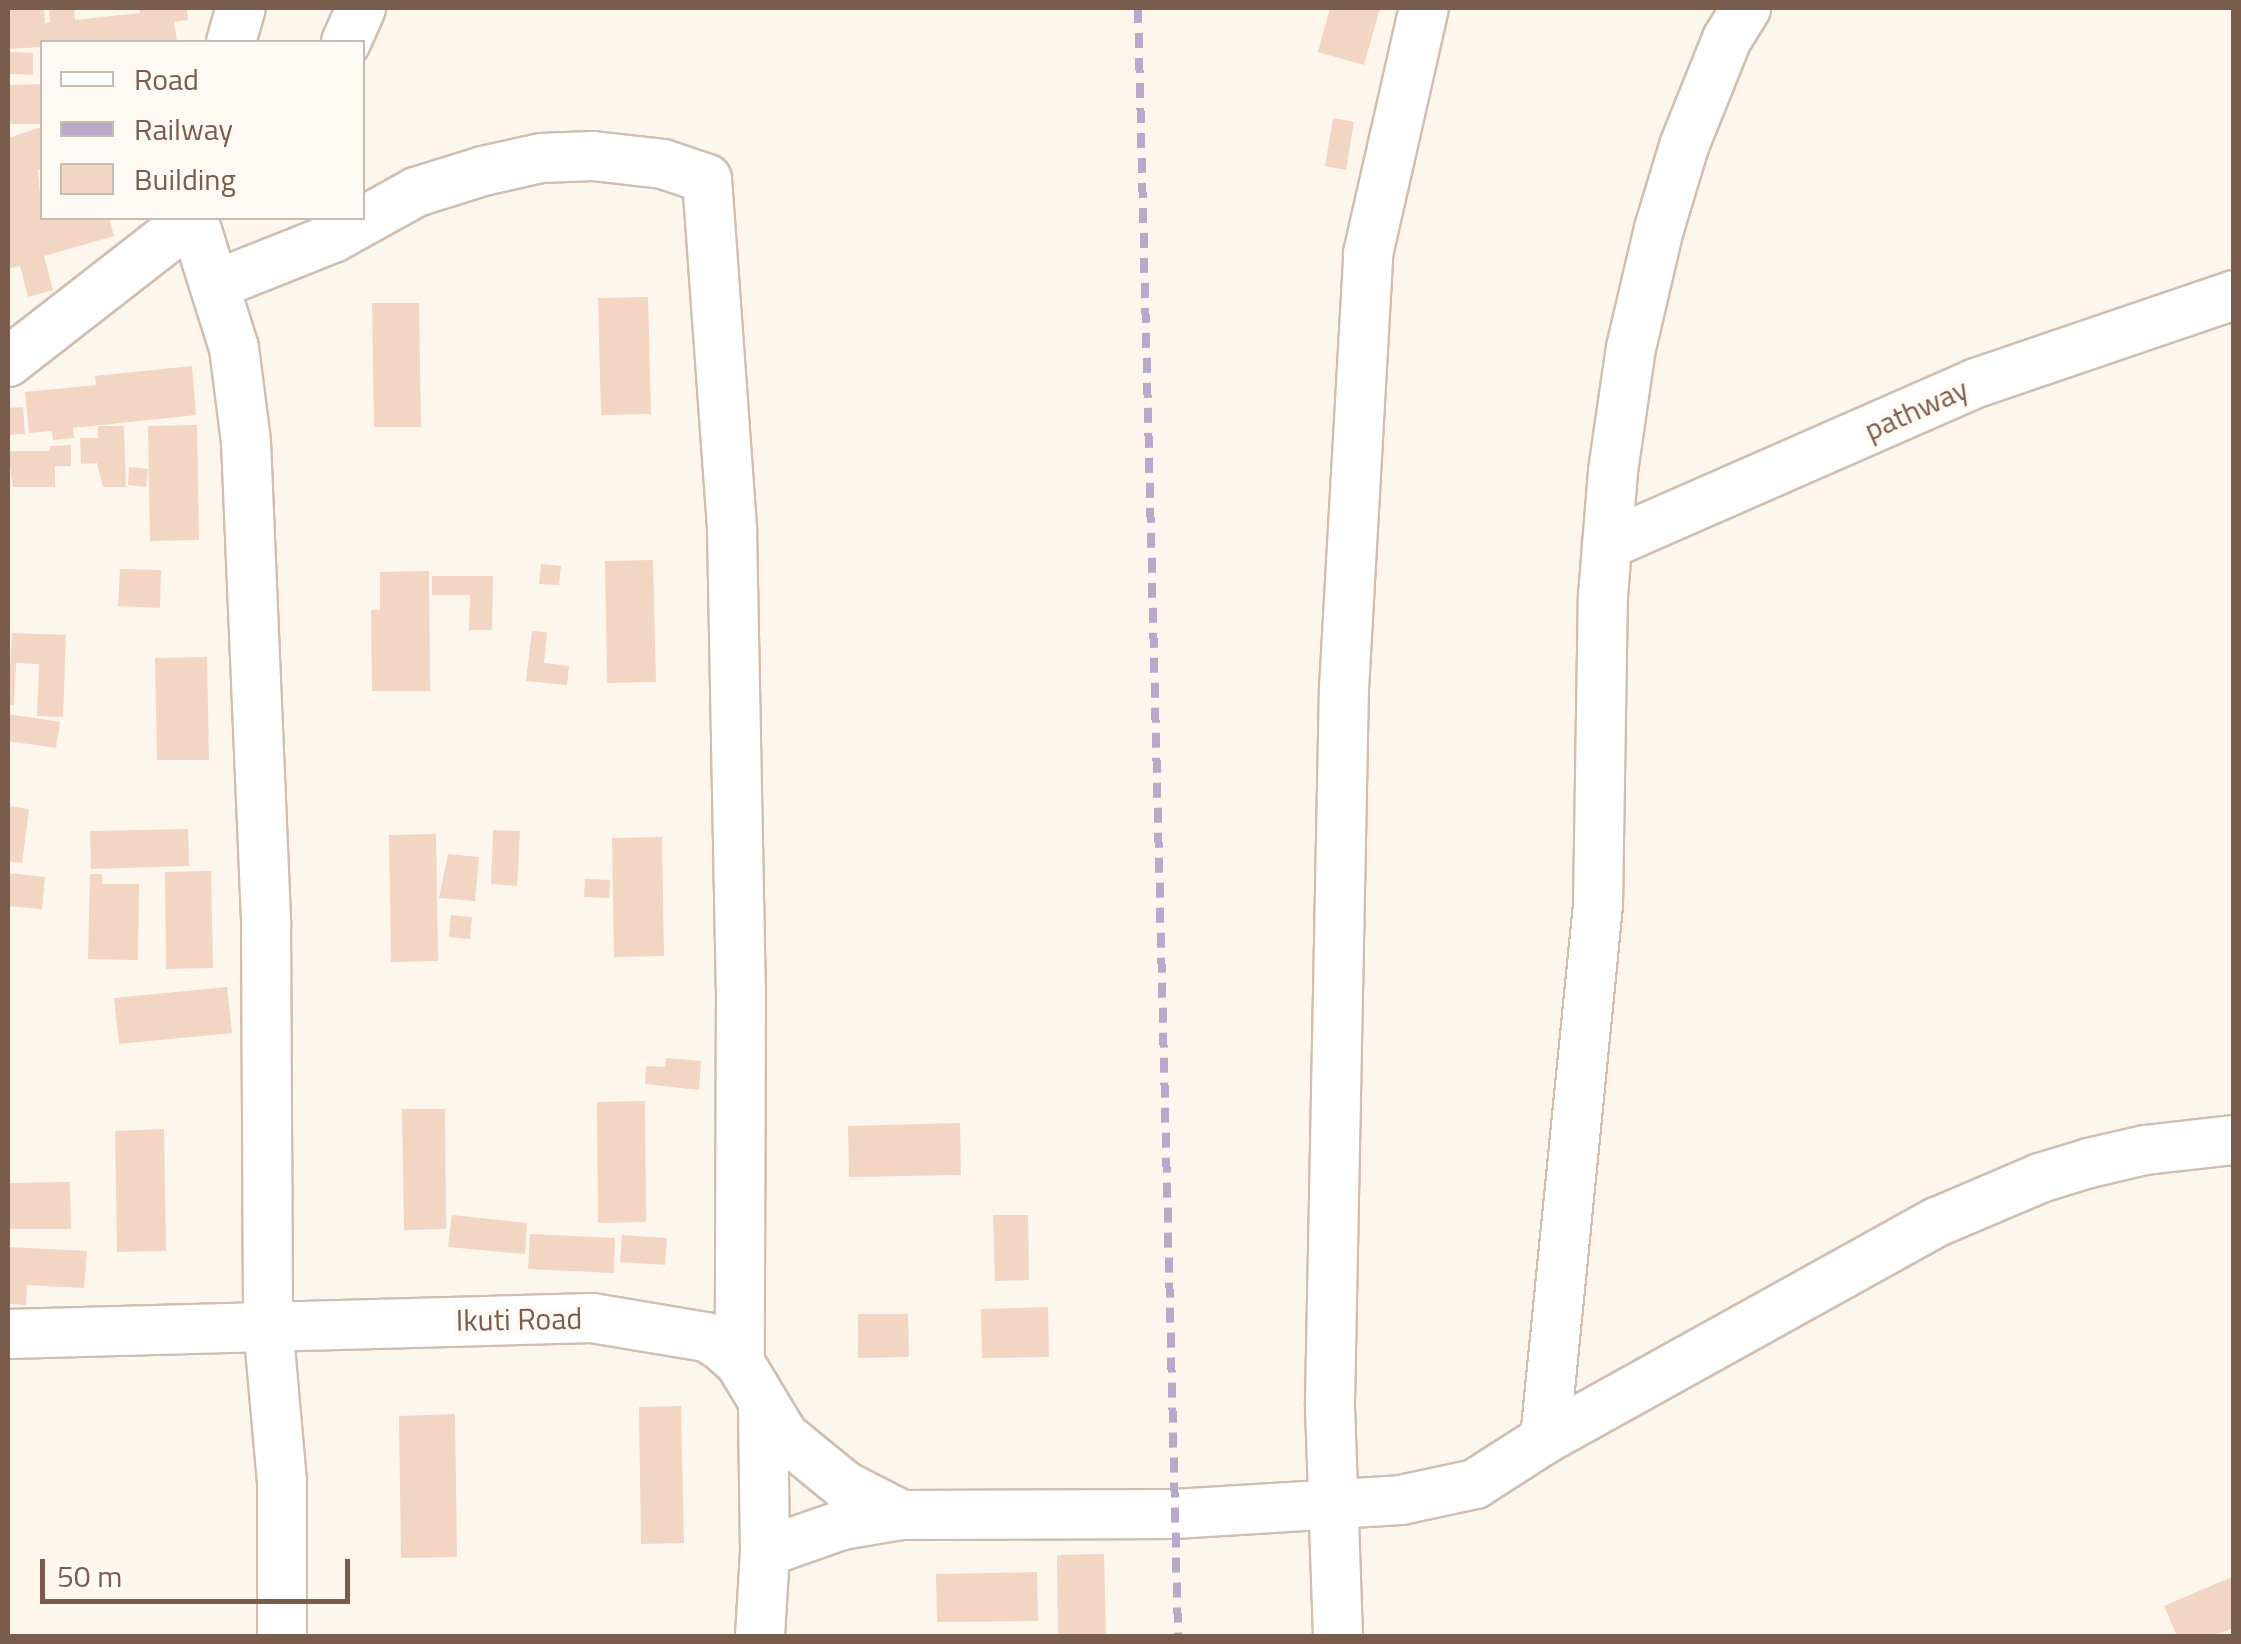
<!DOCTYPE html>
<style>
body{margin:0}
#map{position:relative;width:2241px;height:1644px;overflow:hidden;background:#fdf6ec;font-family:"Titillium Web",sans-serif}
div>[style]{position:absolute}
.building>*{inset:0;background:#f3d5c3}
.roads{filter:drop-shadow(2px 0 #d1beb0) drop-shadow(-2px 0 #d1beb0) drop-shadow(0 2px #d1beb0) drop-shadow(0 -2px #d1beb0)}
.minor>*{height:48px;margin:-24px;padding:0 24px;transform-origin:24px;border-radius:24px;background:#fff}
.rail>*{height:8px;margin-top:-4px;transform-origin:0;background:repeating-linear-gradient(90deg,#b9a8c9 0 15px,transparent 0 25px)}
span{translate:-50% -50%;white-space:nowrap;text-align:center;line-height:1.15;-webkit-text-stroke:8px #fffaf3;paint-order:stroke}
.street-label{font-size:30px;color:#7a5c4d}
.frame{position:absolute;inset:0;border:10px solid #7a5c4d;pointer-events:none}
.legend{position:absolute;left:40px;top:40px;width:325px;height:180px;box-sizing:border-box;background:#fffaf3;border:2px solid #cabbb1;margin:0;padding:12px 18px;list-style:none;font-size:30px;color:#7a5c4d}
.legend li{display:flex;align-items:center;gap:20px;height:50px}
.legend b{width:50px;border:2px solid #cabbb1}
.scale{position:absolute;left:40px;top:1559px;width:310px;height:45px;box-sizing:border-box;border:5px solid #7a5c4d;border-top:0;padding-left:12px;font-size:30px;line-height:35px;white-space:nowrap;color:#7a5c4d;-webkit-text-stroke:8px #fffaf3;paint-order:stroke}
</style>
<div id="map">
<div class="building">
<i style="clip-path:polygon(9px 8px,44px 8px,45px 23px,50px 22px,49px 8px,74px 8px,75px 20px,140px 13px,139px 8px,187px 8px,188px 20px,174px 22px,177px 41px,42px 42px,42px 47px,8px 49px)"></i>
<i style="clip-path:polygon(1330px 8px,1380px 8px,1364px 65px,1318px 52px)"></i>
<i style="clip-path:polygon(8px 52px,33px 53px,33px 75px,8px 74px)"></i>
<i style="clip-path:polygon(42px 84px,42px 124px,8px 124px,9px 85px)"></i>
<i style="clip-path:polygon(1333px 118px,1354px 122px,1346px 170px,1325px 166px)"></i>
<i style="clip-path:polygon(42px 127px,42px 169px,38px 170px,42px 218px,109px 218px,114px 236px,44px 256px,53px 290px,28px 297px,20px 266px,8px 269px,8px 138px)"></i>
<i style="clip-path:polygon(648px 297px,651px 414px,601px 415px,598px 298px)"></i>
<i style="clip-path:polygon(372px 303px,419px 303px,421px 427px,374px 427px)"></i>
<i style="clip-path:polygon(192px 366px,196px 415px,73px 428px,74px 438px,53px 440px,52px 431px,29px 433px,25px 392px,96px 385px,95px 376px)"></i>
<i style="clip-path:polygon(23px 407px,25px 434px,8px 435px,8px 408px)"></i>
<i style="clip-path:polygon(197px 425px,199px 540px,150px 541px,148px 426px)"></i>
<i style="clip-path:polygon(98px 426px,124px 426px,126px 487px,103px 487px,97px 463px,81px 464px,80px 438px,98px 438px)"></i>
<i style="clip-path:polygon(71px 445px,71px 466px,55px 466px,55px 487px,13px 487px,8px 451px,50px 451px,50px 446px)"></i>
<i style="clip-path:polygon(129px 467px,148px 469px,146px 487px,128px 485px)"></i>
<i style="clip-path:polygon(653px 560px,656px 682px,607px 683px,605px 561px)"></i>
<i style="clip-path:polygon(541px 564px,561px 566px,559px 585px,539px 584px)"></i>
<i style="clip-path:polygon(120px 569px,161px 570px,160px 608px,118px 606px)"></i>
<i style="clip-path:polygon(429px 571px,430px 691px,372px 691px,371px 610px,380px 610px,380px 572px)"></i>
<i style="clip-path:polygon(432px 576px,493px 576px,492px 630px,469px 630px,470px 595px,432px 595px)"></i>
<i style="clip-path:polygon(532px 631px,547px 632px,544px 663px,569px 666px,567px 685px,526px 681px)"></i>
<i style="clip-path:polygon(12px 633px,66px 635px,63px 717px,37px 716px,39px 664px,16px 663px,14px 705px,8px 704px)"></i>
<i style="clip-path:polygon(207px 657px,209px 760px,157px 760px,155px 658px)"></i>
<i style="clip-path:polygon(8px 714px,60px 722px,56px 748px,8px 741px)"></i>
<i style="clip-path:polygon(8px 806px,29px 809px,22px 863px,8px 861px)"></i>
<i style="clip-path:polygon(188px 829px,189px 866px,91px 869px,90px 831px)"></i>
<i style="clip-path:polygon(493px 830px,520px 831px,517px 886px,491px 884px)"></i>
<i style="clip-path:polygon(436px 834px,438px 961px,391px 962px,389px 835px)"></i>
<i style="clip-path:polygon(662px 837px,664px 956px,614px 957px,612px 838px)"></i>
<i style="clip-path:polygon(448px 854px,479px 857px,475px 901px,439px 898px)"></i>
<i style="clip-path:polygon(211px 871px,213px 968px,166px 969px,165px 872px)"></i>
<i style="clip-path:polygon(8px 873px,45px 877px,42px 909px,8px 906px)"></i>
<i style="clip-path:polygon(90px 874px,102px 874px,102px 884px,139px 884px,138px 960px,88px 959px)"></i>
<i style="clip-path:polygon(585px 879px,610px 880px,609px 898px,584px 897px)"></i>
<i style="clip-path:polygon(451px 915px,472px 917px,470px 939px,449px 937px)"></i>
<i style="clip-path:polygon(227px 987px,232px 1033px,119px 1044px,114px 998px)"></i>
<i style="clip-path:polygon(666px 1058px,701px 1061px,699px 1090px,645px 1084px,646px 1066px,665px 1067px)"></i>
<i style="clip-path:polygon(645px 1101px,646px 1222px,598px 1223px,597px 1102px)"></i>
<i style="clip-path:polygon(402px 1109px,445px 1109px,446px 1229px,404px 1230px)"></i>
<i style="clip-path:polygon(960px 1123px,961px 1175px,849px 1177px,848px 1126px)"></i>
<i style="clip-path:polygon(164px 1129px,166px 1251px,117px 1252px,115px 1131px)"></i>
<i style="clip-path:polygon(70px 1182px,71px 1229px,8px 1229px,8px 1183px)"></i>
<i style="clip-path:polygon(452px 1215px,527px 1223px,525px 1254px,448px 1247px)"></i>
<i style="clip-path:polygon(993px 1215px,1028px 1215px,1029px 1280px,995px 1281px)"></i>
<i style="clip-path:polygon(530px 1234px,615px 1238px,614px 1273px,528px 1269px)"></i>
<i style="clip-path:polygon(622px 1235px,667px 1238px,665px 1265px,620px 1262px)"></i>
<i style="clip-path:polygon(9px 1247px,87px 1251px,84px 1288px,27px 1285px,26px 1305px,8px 1304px)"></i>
<i style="clip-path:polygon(1048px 1307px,1049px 1357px,982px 1358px,981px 1309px)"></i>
<i style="clip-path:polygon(858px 1314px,908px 1314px,909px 1357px,858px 1358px)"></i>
<i style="clip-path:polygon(681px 1406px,684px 1543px,641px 1544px,639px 1407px)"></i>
<i style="clip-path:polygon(455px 1414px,457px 1557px,401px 1558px,399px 1416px)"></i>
<i style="clip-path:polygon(1104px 1554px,1106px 1636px,1058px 1636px,1057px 1555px)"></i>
<i style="clip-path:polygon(1037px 1572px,1038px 1621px,937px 1622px,936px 1574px)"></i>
<i style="clip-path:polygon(2234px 1576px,2234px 1628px,2212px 1636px,2177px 1636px,2164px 1606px)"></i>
</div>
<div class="roads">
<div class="minor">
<i style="left:231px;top:42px;width:35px;rotate:-74deg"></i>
<i style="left:346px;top:42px;width:37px;rotate:-66deg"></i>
<i style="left:193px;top:218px;width:136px;rotate:72.5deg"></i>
<i style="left:234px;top:348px;width:95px;rotate:82.7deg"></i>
<i style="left:246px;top:442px;width:484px;rotate:87.6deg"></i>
<i style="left:266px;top:926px;width:399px;rotate:89.7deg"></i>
<i style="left:268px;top:1325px;width:158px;rotate:84.9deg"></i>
<i style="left:282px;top:1482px;width:154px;rotate:90deg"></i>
<i style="left:215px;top:285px;width:127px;rotate:-21.7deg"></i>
<i style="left:333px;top:238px;width:95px;rotate:-29deg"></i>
<i style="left:416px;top:192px;width:70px;rotate:-17.4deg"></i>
<i style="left:483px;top:171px;width:59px;rotate:-12.6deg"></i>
<i style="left:541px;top:158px;width:52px;rotate:-2.2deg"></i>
<i style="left:593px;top:156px;width:70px;rotate:6.5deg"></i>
<i style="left:663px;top:164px;width:46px;rotate:18.8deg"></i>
<i style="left:707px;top:179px;width:352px;rotate:85.9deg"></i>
<i style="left:732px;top:530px;width:458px;rotate:88.9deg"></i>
<i style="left:741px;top:988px;width:375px;rotate:90.2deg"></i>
<i style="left:8px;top:362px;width:234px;rotate:-37.9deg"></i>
<i style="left:1607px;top:545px;width:403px;rotate:-23.7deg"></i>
<i style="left:1976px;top:383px;width:273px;rotate:-18.8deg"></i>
<i style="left:8px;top:1334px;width:584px;rotate:-1.57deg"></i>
<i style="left:592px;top:1318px;width:116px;rotate:9.5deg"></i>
<i style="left:706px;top:1337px;width:17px;rotate:31deg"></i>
<i style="left:721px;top:1346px;width:25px;rotate:42deg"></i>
<i style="left:740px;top:1363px;width:85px;rotate:58.9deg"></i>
<i style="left:784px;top:1436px;width:79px;rotate:39.3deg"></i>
<i style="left:845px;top:1486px;width:64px;rotate:27deg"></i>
<i style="left:902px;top:1515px;width:272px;rotate:-0.2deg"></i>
<i style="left:1174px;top:1514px;width:227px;rotate:-3.5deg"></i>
<i style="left:1401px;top:1500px;width:76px;rotate:-12.2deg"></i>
<i style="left:1475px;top:1484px;width:83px;rotate:-32.7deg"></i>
<i style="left:1545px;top:1439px;width:448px;rotate:-29deg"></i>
<i style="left:1937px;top:1222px;width:112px;rotate:-23.1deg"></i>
<i style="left:2040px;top:1178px;width:51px;rotate:-17deg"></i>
<i style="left:2089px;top:1163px;width:57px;rotate:-13.1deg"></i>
<i style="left:2145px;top:1150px;width:90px;rotate:-6.4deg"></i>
<i style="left:1545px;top:1439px;width:537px;rotate:-84.33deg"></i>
<i style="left:1598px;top:905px;width:309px;rotate:-89.1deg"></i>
<i style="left:1603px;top:596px;width:125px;rotate:-85.4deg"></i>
<i style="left:1613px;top:471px;width:124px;rotate:-81.7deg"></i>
<i style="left:1631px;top:348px;width:122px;rotate:-76.8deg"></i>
<i style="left:1659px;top:229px;width:87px;rotate:-73.2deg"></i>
<i style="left:1684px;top:146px;width:115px;rotate:-68.1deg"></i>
<i style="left:1727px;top:39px;width:36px;rotate:-58deg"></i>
<i style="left:765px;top:1552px;width:82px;rotate:-19.3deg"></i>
<i style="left:842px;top:1525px;width:61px;rotate:-9.5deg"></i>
<i style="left:760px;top:1636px;width:84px;rotate:-86.6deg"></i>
<i style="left:765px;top:1552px;width:148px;rotate:-90.8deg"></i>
<i style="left:1338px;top:1636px;width:234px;rotate:-92deg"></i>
<i style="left:1330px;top:1402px;width:713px;rotate:-88.88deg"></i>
<i style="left:1344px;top:689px;width:436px;rotate:-86.8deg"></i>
<i style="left:1368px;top:254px;width:252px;rotate:-77.2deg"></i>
</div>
</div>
<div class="rail">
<i style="left:1138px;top:8px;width:1628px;rotate:88.59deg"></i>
</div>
<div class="street-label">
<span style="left:1916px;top:409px;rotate:-24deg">pathway</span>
<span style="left:519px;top:1319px;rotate:-1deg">Ikuti Road</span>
</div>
<div class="frame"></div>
<ul class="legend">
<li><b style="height:12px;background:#fff"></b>Road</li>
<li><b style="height:12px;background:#b9a8c9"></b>Railway</li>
<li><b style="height:28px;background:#f3d5c3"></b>Building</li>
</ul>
<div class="scale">50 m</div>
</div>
